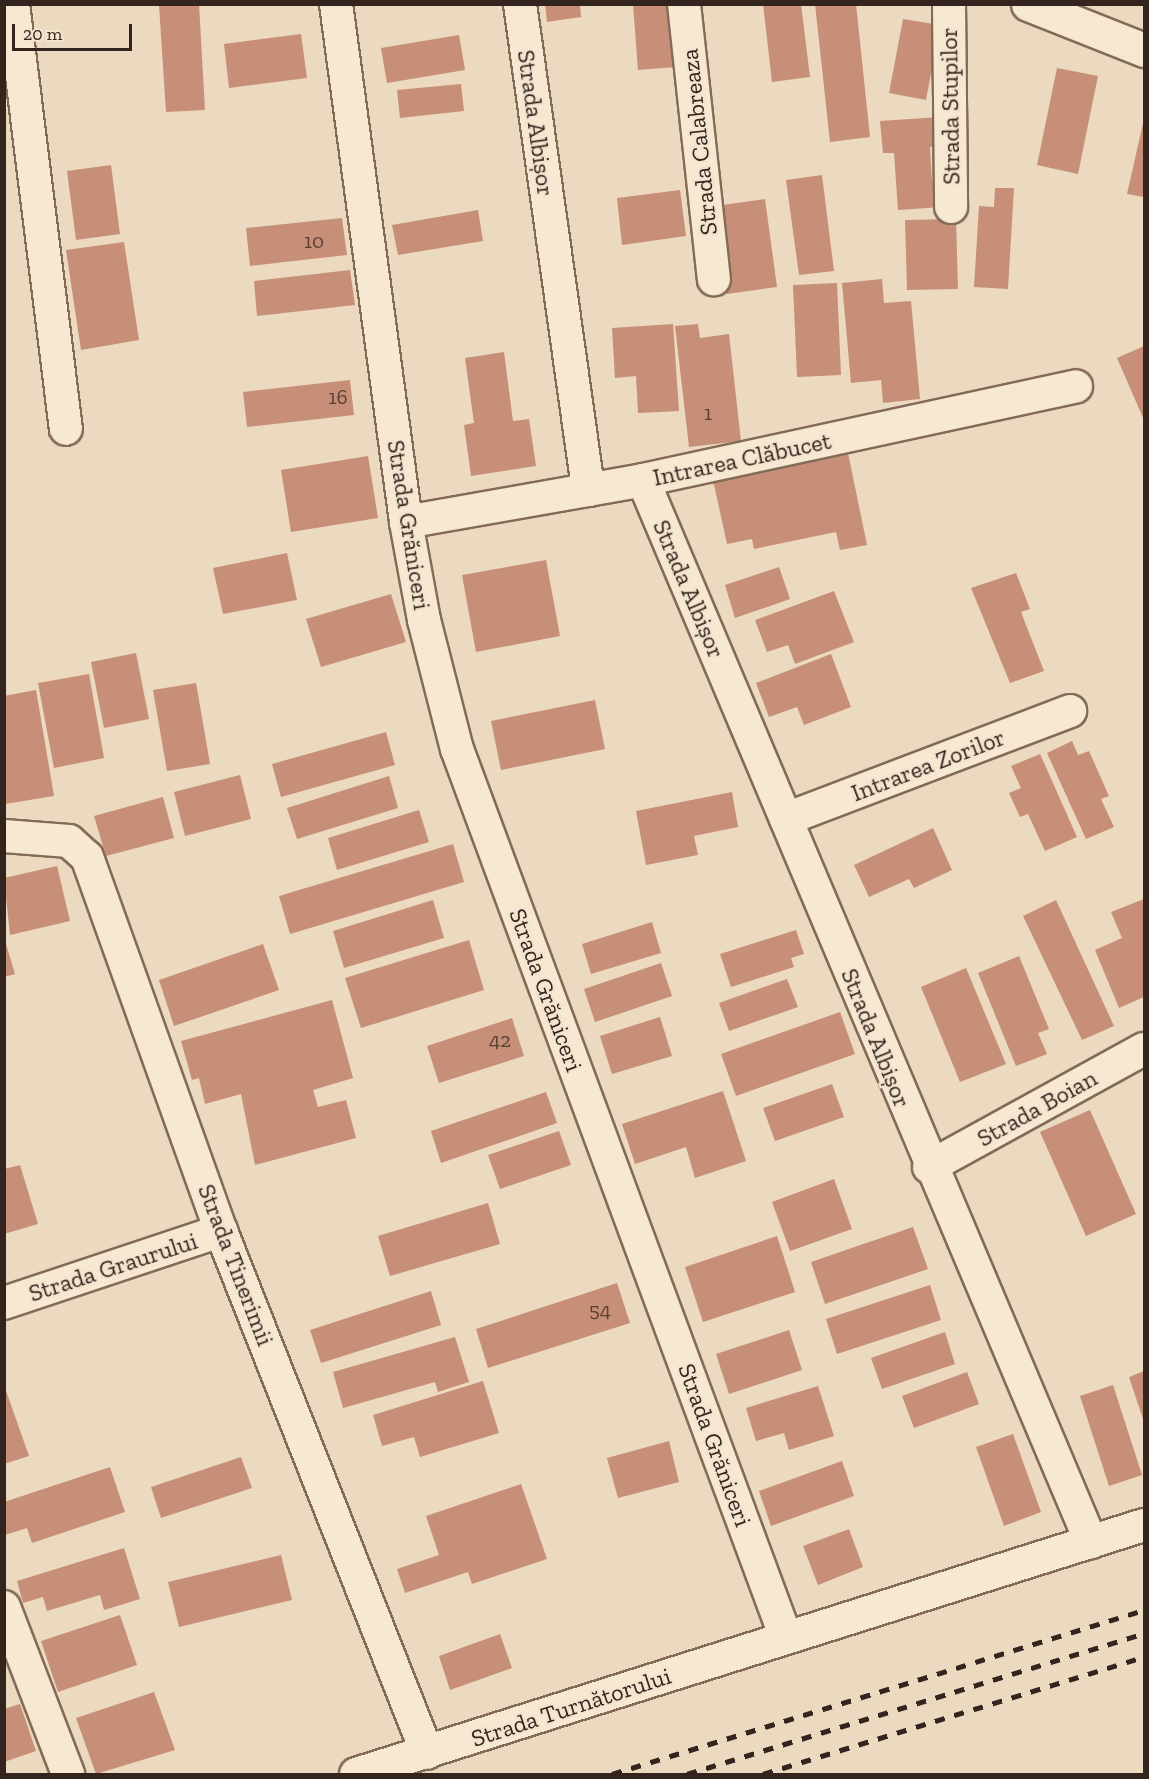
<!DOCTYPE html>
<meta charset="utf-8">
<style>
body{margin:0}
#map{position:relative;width:1149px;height:1779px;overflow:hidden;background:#ebd9c0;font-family:"Zilla Slab",serif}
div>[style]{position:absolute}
.building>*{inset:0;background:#c78f77}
.roads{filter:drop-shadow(2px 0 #836a59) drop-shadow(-2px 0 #836a59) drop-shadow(0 2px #836a59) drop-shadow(0 -2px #836a59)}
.street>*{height:32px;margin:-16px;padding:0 16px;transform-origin:16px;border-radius:16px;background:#f7e8d2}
.secondary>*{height:33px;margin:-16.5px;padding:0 16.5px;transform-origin:16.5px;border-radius:16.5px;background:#f7e8d2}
.rail>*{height:4.5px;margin-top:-2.25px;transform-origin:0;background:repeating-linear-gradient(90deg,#33251d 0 10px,transparent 0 20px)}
span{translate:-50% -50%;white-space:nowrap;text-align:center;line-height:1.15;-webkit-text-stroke:4.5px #f3e4cf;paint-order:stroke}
.number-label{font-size:21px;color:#584034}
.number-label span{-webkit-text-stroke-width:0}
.street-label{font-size:24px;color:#33251d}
.frame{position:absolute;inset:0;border:6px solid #33251d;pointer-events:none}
.scale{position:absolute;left:12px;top:24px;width:120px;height:27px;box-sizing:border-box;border:3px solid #33251d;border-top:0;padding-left:8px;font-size:18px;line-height:21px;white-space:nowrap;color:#33251d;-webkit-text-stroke:4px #f3e4cf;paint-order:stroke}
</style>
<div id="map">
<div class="building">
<i style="clip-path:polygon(199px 4px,205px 110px,166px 112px,159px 5px)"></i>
<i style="clip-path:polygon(545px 4px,580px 4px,581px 17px,547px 22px)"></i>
<i style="clip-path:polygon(633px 4px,670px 4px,675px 67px,638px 70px)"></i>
<i style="clip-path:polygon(763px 4px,801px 4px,810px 77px,772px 82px)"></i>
<i style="clip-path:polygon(815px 4px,856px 4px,870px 137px,830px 142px)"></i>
<i style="clip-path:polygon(903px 19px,940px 25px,926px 100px,889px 93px)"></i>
<i style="clip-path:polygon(301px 34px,307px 78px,229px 88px,224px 44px)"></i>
<i style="clip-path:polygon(459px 35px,465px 70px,387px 83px,381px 48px)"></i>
<i style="clip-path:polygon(1057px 68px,1098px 76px,1078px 174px,1037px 165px)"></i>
<i style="clip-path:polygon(461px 84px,464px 111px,400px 118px,397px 90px)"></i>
<i style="clip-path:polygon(940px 117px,941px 146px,930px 147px,932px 181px,941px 180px,942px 207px,898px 210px,894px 153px,883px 153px,880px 121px)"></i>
<i style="clip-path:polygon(1144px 119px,1144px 197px,1127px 194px)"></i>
<i style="clip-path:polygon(111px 165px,120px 234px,76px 240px,67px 171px)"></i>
<i style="clip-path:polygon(822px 175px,834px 271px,799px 275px,786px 180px)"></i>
<i style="clip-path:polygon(995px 188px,1014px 188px,1008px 289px,974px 287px,979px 206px,994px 207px)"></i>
<i style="clip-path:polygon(680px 190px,686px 236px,622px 245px,617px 198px)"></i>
<i style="clip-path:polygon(765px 199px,777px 287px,727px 294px,715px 206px)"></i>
<i style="clip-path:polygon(478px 210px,483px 241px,398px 255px,392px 225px)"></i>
<i style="clip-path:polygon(342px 218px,347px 255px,250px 266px,246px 228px)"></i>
<i style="clip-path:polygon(956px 219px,958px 289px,907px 290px,905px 220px)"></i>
<i style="clip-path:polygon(124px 242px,139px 340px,81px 350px,66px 250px)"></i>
<i style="clip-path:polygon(350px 270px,355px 305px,257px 316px,254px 281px)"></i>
<i style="clip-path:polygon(882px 279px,884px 303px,911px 301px,920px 399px,883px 403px,881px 380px,851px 383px,842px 283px)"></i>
<i style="clip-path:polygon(837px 283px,841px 375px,797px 377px,793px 285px)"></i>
<i style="clip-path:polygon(673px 324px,679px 411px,638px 413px,636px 376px,615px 378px,612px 328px)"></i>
<i style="clip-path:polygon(698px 324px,700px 338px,729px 334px,741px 441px,689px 447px,675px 326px)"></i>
<i style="clip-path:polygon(1144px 346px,1144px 420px,1117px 358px)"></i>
<i style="clip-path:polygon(504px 352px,513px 421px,529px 419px,536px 466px,471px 476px,464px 425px,474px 423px,465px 358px)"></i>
<i style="clip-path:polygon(350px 380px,354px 415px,247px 427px,243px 392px)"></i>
<i style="clip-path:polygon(848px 453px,867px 545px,840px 550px,836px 532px,754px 549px,752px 539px,727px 544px,713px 480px)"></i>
<i style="clip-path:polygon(368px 456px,378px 518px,291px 532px,281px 470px)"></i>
<i style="clip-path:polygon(287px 553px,297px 600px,223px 614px,213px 568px)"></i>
<i style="clip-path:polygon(546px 560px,560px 636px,476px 652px,462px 575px)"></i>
<i style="clip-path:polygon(779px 567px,790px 599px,735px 618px,725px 585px)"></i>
<i style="clip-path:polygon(1016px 573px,1030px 609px,1021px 612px,1044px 671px,1010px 683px,971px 588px)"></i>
<i style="clip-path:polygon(834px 591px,854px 642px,795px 664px,788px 645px,767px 652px,755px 620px)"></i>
<i style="clip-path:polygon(391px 594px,406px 642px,321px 667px,306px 619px)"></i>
<i style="clip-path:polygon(136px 653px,149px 719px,104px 728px,91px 662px)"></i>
<i style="clip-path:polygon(831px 654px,851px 707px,804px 725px,797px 707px,769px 717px,756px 683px)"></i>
<i style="clip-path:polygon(89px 674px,104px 758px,54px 768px,38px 683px)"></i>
<i style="clip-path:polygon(196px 683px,210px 764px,167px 771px,153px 690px)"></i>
<i style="clip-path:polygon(36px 690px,54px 796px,5px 804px,4px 696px)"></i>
<i style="clip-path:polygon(595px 700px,605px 749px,501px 770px,491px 721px)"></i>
<i style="clip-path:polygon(386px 732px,395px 765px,281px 797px,272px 764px)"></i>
<i style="clip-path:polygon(1072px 741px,1078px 755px,1089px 751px,1109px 796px,1101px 799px,1114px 827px,1086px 839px,1047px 753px)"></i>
<i style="clip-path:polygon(1040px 754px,1077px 837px,1045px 851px,1028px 814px,1020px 817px,1009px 793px,1021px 788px,1011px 766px)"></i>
<i style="clip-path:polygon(240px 775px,251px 819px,185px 836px,174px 792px)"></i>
<i style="clip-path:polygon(389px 776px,398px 808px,297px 839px,287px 808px)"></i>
<i style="clip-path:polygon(732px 792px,738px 827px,694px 836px,698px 855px,646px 865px,636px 811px)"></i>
<i style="clip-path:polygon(163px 797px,174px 838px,106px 856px,94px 816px)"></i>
<i style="clip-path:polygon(419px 810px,429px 842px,337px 870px,328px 838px)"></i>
<i style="clip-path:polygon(933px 828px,952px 870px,914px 888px,909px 879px,869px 897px,854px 865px)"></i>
<i style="clip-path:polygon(453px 844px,464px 882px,290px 934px,279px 896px)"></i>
<i style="clip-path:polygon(57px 866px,70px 921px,10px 935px,4px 878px)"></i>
<i style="clip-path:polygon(1144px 899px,1144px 997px,1119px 1008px,1095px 950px,1122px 938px,1111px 912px)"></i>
<i style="clip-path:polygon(433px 900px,444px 938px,344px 968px,333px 931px)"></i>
<i style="clip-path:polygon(1056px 900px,1114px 1026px,1082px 1040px,1023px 916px)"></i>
<i style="clip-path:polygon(652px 922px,661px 953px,591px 974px,582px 944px)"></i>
<i style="clip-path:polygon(796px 930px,804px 954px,791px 958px,794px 967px,731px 987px,720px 954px)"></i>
<i style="clip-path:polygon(4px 937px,15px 974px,4px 977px)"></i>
<i style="clip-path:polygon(469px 940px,484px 990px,361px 1028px,345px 978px)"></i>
<i style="clip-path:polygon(263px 944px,279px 990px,174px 1026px,159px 980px)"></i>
<i style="clip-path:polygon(1019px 956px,1049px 1029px,1038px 1033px,1047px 1054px,1016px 1066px,978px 973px)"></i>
<i style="clip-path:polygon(661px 963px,672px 996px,595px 1022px,584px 989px)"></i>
<i style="clip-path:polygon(966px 968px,1006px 1064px,960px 1082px,921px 987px)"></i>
<i style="clip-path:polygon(787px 979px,798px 1007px,729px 1031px,719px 1003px)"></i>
<i style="clip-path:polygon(332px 1000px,353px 1078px,313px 1090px,318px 1107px,346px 1100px,356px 1138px,255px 1165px,241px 1094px,205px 1104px,199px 1078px,192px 1080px,181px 1041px)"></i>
<i style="clip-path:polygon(840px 1012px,855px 1054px,736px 1096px,721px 1054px)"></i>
<i style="clip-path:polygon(660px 1017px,672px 1056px,612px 1074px,600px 1036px)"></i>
<i style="clip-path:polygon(512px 1018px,524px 1056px,439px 1083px,427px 1046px)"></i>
<i style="clip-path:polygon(832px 1084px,844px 1117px,775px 1141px,763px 1108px)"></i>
<i style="clip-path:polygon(723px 1091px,746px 1161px,695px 1178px,686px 1147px,635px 1164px,622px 1124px)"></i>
<i style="clip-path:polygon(546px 1092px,557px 1123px,441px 1163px,431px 1131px)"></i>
<i style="clip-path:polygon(1090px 1110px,1136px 1214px,1086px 1236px,1040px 1132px)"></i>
<i style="clip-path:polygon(559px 1131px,571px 1165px,500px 1189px,488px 1155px)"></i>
<i style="clip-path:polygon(20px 1165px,38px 1224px,4px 1234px,4px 1169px)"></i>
<i style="clip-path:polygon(834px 1179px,852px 1229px,790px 1251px,772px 1202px)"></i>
<i style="clip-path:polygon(488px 1203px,500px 1244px,390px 1276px,378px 1236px)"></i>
<i style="clip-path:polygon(913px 1227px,928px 1269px,825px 1304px,811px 1262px)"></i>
<i style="clip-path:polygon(777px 1236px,795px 1292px,703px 1322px,685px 1267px)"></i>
<i style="clip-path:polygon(617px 1283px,630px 1323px,488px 1368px,476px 1329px)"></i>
<i style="clip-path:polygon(930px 1285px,941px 1320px,837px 1354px,826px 1319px)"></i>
<i style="clip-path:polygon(431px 1291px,441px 1325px,321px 1363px,310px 1330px)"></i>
<i style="clip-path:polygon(789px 1330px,802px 1370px,729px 1394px,716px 1354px)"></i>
<i style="clip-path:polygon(945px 1332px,955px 1364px,882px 1389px,871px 1358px)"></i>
<i style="clip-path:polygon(455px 1337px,469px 1382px,438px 1392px,435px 1382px,343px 1408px,333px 1372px)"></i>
<i style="clip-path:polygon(1144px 1371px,1144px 1422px,1129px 1377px)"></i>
<i style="clip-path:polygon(967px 1372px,979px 1404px,914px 1428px,902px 1396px)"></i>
<i style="clip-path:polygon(483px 1381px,499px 1433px,420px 1457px,414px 1437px,382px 1446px,373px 1415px)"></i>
<i style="clip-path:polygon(4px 1385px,29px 1456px,4px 1464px)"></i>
<i style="clip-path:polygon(1113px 1385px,1142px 1475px,1109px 1486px,1080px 1396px)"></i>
<i style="clip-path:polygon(818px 1386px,834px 1436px,789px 1450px,784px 1433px,756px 1441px,746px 1408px)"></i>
<i style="clip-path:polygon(1013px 1434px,1041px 1512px,1004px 1526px,976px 1447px)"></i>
<i style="clip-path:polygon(669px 1441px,679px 1482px,618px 1498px,607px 1458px)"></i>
<i style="clip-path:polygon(241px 1457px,252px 1488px,161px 1518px,151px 1487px)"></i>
<i style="clip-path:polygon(842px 1461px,854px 1496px,771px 1526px,759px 1491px)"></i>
<i style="clip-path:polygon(110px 1467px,125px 1512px,32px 1543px,27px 1528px,5px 1535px,4px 1502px)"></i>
<i style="clip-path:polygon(521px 1484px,547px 1559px,472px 1584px,468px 1572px,405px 1593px,397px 1569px,439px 1555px,426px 1516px)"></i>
<i style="clip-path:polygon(849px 1529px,863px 1567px,818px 1585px,803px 1546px)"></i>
<i style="clip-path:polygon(124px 1548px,140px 1599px,104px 1610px,100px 1595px,47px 1611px,43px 1597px,23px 1603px,17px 1581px)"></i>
<i style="clip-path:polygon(281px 1555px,292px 1600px,179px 1627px,168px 1582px)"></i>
<i style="clip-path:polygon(120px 1615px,137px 1665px,58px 1692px,41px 1641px)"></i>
<i style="clip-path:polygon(500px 1634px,512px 1668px,450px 1690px,439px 1656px)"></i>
<i style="clip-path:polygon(154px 1692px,175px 1750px,96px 1774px,76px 1718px)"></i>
<i style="clip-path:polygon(20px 1704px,36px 1751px,4px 1762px,4px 1709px)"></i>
</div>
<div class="roads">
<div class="street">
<i style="left:13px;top:4px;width:428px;rotate:82.9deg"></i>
<i style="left:336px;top:4px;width:523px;rotate:82.3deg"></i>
<i style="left:406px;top:522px;width:100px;rotate:79.6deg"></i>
<i style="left:424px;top:620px;width:133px;rotate:75.7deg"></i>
<i style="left:457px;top:749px;width:948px;rotate:69.69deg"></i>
<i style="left:520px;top:4px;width:491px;rotate:82deg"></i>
<i style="left:684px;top:4px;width:277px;rotate:83.8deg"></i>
<i style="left:949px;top:4px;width:203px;rotate:89.4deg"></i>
<i style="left:643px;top:480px;width:1153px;rotate:67.13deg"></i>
<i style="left:406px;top:522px;width:241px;rotate:-10deg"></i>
<i style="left:643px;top:480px;width:443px;rotate:-12.2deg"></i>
<i style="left:786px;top:819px;width:304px;rotate:-20.8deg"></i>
<i style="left:4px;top:836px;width:65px;rotate:4.4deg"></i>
<i style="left:69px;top:841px;width:24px;rotate:42deg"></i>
<i style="left:87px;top:857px;width:397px;rotate:70.3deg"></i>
<i style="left:221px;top:1231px;width:561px;rotate:68.46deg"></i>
<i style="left:929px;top:1167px;width:245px;rotate:-28.8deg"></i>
<i style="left:4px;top:1303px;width:229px;rotate:-18.4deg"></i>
<i style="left:4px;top:1607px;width:179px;rotate:69deg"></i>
<i style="left:356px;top:1774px;width:826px;rotate:-17.54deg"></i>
</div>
<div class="secondary">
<i style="left:1028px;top:4px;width:125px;rotate:21.6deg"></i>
</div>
</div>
<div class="rail">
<i style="left:612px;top:1774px;width:557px;rotate:-17.13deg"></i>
<i style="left:687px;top:1774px;width:478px;rotate:-17.1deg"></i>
<i style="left:763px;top:1774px;width:399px;rotate:-17.1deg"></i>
</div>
<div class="number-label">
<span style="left:314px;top:241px">10</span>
<span style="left:338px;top:397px">16</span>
<span style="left:708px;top:413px">1</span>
<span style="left:500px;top:1040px">42</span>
<span style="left:600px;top:1310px">54</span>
</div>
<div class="street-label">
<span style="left:950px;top:106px;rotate:-91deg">Strada Stupilor</span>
<span style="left:536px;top:123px;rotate:82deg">Strada Albișor</span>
<span style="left:699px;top:142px;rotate:-96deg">Strada Calabreaza</span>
<span style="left:742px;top:459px;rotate:-12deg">Intrarea Clăbucet</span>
<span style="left:409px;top:525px;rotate:81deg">Strada Grăniceri</span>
<span style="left:689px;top:589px;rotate:67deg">Strada Albișor</span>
<span style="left:928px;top:765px;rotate:-21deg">Intrarea Zorilor</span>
<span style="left:546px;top:990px;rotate:70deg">Strada Grăniceri</span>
<span style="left:876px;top:1038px;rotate:68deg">Strada Albișor</span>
<span style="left:1037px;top:1108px;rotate:-29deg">Strada Boian</span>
<span style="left:236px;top:1265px;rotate:69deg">Strada Tinerimii</span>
<span style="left:113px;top:1267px;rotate:-18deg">Strada Graurului</span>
<span style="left:715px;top:1445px;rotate:70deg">Strada Grăniceri</span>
<span style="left:571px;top:1707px;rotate:-18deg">Strada Turnătorului</span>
</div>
<div class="frame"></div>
<div class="scale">20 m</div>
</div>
